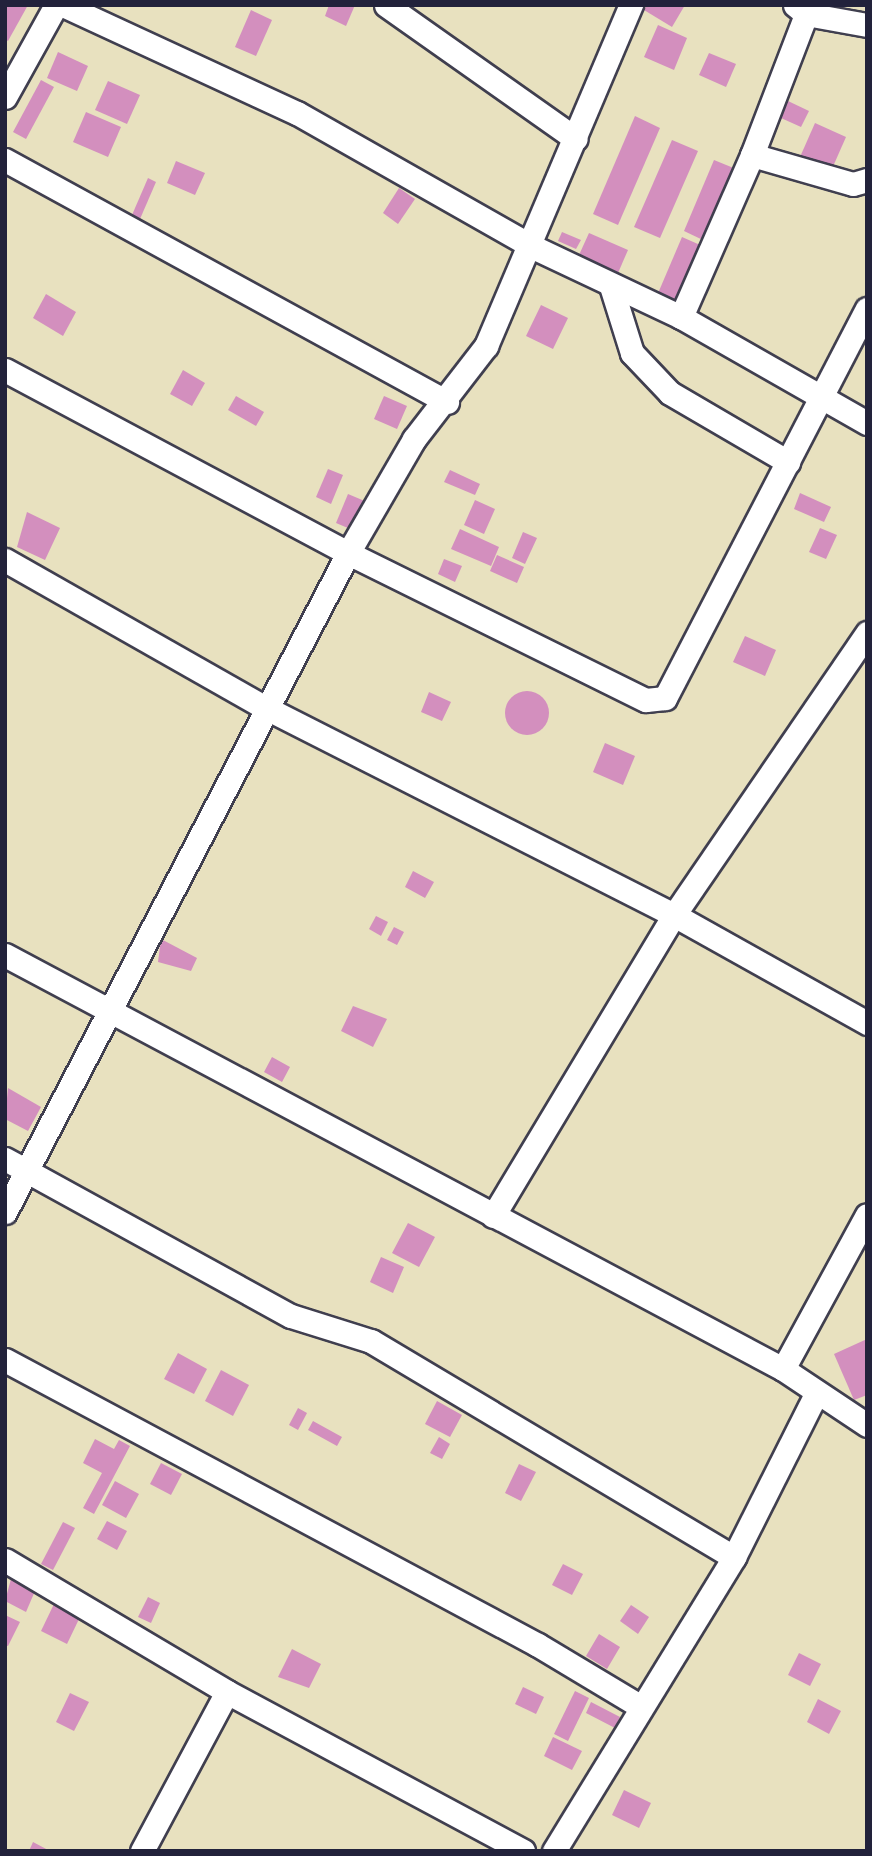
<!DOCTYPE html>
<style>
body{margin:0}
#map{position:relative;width:872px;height:1856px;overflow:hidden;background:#e8e1bf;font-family:Alegreya,serif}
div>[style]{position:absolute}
.building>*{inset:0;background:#d38fbe}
.round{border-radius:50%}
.roads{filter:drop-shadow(2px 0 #403f4f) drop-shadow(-2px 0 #403f4f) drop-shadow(0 2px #403f4f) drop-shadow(0 -2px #403f4f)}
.minor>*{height:23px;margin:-11.5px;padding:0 11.5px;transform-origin:11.5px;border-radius:11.5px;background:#fff}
span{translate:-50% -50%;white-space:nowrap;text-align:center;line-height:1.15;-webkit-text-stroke:6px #fbf7ec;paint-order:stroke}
.frame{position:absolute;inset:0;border:7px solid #22223b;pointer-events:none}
</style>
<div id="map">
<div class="building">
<i style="clip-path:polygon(5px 5px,28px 5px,8px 41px,5px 39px)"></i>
<i style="clip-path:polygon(329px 5px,355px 5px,346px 26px,325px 16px)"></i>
<i style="clip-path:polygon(647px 5px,685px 5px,672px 27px,644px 10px)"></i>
<i style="clip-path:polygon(251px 10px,272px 20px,256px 56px,235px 47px)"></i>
<i style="clip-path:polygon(658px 25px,687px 38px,674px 70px,644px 57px)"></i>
<i style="clip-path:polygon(58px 52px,88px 66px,77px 91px,47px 78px)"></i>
<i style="clip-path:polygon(709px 53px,736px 64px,726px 87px,699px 75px)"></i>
<i style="clip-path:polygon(41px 80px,54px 87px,26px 139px,13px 132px)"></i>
<i style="clip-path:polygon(108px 81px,140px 95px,127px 124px,95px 110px)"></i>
<i style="clip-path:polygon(788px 101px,809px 111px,801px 127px,781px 118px)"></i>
<i style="clip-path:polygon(86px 112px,121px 127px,108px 157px,73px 142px)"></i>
<i style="clip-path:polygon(635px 116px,660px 128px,618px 225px,593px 214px)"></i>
<i style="clip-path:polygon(815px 123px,846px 137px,831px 171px,800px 157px)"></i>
<i style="clip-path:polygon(672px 140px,698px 151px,660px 238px,634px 227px)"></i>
<i style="clip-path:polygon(714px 160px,736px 169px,705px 241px,684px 231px)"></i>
<i style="clip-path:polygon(176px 161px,205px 173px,195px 195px,167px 183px)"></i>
<i style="clip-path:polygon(148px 178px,156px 182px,140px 219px,132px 215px)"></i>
<i style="clip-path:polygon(399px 188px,415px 199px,398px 224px,383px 213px)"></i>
<i style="clip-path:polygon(562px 232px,581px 240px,576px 249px,558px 241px)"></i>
<i style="clip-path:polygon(589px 233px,628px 250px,618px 273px,579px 255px)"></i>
<i style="clip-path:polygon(682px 237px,707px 248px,681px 309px,656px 298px)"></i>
<i style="clip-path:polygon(46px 294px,76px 312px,63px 336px,33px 318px)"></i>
<i style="clip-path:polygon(541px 305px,568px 318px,553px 349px,526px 336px)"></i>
<i style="clip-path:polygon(183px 370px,205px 383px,192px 406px,170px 394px)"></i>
<i style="clip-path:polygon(236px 396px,264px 412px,256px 426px,228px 410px)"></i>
<i style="clip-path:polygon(384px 396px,407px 406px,397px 429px,374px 419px)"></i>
<i style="clip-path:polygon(328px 469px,343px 475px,331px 504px,316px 497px)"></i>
<i style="clip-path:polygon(450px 470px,480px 484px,475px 495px,444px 482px)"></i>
<i style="clip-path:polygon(800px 493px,831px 507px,824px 522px,794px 509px)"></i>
<i style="clip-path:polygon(348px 494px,367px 502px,355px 531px,336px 523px)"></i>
<i style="clip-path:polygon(475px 500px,495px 509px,484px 534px,464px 525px)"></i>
<i style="clip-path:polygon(27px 512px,60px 528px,45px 560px,17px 547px)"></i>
<i style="clip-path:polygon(820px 528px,837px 535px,826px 559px,809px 552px)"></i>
<i style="clip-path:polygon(460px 529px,499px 547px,491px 566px,451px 549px)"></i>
<i style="clip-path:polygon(523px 532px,537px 538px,525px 564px,512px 558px)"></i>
<i style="clip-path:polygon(497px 555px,524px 567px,517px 583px,490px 571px)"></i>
<i style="clip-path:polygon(444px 559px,462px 566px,455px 582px,438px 574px)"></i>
<i style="clip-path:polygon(745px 636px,776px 650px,765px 676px,733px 662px)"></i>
<i class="round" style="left:505px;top:691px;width:44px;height:44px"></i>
<i style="clip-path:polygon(429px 692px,451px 702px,442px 721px,421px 712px)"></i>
<i style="clip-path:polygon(605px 743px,635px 756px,623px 785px,593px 772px)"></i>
<i style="clip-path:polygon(413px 871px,434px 882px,425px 898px,405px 887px)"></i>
<i style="clip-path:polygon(376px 916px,388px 922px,381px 936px,369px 929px)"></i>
<i style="clip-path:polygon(394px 927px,404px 932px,397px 945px,387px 940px)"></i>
<i style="clip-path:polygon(161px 939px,197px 958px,191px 971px,158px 962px)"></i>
<i style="clip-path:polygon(353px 1006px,387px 1019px,373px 1047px,341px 1031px)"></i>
<i style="clip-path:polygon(272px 1057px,290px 1067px,282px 1082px,264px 1072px)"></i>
<i style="clip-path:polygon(8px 1088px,41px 1107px,28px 1131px,5px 1119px)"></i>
<i style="clip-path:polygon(408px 1223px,435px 1237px,419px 1267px,392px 1253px)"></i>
<i style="clip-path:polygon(381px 1257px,404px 1267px,393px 1293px,370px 1282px)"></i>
<i style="clip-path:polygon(867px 1339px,867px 1395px,854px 1400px,834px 1354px)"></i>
<i style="clip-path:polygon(178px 1353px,207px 1369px,194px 1394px,164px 1379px)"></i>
<i style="clip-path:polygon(221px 1370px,249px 1385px,233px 1416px,205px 1401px)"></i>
<i style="clip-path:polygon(437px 1401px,462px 1415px,450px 1437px,425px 1424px)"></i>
<i style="clip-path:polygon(298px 1408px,307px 1413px,298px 1430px,289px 1425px)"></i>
<i style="clip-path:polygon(313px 1421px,342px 1437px,337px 1446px,308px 1430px)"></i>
<i style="clip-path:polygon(439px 1437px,450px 1444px,442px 1459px,430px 1453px)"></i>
<i style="clip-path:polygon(95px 1439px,114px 1449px,119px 1440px,130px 1446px,94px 1514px,83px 1508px,102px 1473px,83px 1463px)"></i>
<i style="clip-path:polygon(161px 1463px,182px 1474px,171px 1495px,150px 1484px)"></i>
<i style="clip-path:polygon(519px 1464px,536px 1472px,521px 1501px,505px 1493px)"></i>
<i style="clip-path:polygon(115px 1481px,139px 1494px,126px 1518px,102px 1505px)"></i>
<i style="clip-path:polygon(107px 1521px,127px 1531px,117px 1550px,97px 1539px)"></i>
<i style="clip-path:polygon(63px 1522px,75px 1528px,53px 1570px,41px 1564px)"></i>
<i style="clip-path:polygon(563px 1564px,583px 1574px,572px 1595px,552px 1585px)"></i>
<i style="clip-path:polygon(11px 1579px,35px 1591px,26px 1612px,5px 1601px)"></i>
<i style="clip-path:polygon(148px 1597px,160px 1603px,151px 1623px,138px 1617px)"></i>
<i style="clip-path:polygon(54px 1604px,80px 1617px,67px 1644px,41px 1631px)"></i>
<i style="clip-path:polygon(631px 1605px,649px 1617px,638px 1634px,620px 1621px)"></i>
<i style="clip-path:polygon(5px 1615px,20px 1622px,8px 1646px,5px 1645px)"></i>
<i style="clip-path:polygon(599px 1634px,620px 1647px,607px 1669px,586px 1656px)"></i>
<i style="clip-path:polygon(292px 1649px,321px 1664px,309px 1688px,278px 1677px)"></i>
<i style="clip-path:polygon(799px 1653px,821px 1664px,810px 1686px,788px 1675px)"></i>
<i style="clip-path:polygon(523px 1687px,544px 1697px,536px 1714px,515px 1704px)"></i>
<i style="clip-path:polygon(575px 1691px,589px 1698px,568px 1741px,554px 1734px)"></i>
<i style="clip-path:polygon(70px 1693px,89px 1702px,74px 1731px,56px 1722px)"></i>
<i style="clip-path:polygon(818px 1699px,841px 1711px,829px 1734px,807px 1722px)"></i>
<i style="clip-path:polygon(591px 1702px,620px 1717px,615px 1728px,586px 1713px)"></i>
<i style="clip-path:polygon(553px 1737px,582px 1751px,572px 1770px,544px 1756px)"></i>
<i style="clip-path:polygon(624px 1790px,651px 1803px,639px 1828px,612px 1815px)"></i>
<i style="clip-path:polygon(33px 1842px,50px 1851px,29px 1851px)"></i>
</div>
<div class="roads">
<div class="minor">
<i style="left:63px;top:5px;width:258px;rotate:24.8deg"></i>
<i style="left:297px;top:113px;width:271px;rotate:29.6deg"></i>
<i style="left:533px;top:247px;width:164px;rotate:25.3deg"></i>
<i style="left:681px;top:317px;width:177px;rotate:-66.3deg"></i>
<i style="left:752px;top:155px;width:105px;rotate:16deg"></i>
<i style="left:853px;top:184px;width:15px;rotate:-16deg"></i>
<i style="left:386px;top:5px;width:232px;rotate:35.2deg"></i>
<i style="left:795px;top:5px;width:14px;rotate:39deg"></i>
<i style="left:806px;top:14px;width:62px;rotate:10.2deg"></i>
<i style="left:5px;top:97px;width:105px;rotate:-61deg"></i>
<i style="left:752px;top:155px;width:151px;rotate:-69deg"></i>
<i style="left:5px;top:160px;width:504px;rotate:28.7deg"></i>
<i style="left:611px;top:286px;width:70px;rotate:72.6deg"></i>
<i style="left:632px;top:353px;width:55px;rotate:46.5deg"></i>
<i style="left:670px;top:393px;width:137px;rotate:30.3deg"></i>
<i style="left:681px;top:317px;width:214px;rotate:29.7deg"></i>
<i style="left:5px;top:370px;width:389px;rotate:28.1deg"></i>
<i style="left:348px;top:553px;width:332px;rotate:26.3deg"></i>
<i style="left:646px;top:700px;width:19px;rotate:-6deg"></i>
<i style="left:665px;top:698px;width:438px;rotate:-62.6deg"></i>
<i style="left:5px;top:560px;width:300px;rotate:29.6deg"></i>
<i style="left:266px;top:708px;width:458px;rotate:26.9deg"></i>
<i style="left:674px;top:915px;width:221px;rotate:29.2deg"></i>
<i style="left:5px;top:955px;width:881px;rotate:28.02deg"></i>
<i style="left:783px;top:1369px;width:101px;rotate:33.7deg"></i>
<i style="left:5px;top:1159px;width:326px;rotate:28.8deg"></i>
<i style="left:291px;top:1316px;width:84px;rotate:17.4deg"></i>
<i style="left:371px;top:1341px;width:422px;rotate:30.8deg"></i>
<i style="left:5px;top:1212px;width:743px;rotate:-62.5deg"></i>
<i style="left:348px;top:553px;width:132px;rotate:-59.9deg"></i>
<i style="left:414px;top:439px;width:118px;rotate:-52.3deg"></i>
<i style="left:486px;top:346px;width:371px;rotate:-67deg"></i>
<i style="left:493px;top:1216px;width:351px;rotate:-59deg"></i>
<i style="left:674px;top:915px;width:342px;rotate:-55.6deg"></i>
<i style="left:5px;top:1360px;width:604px;rotate:28.13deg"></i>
<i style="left:538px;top:1645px;width:120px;rotate:31deg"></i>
<i style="left:783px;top:1369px;width:175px;rotate:-61.4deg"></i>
<i style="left:5px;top:1560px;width:258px;rotate:30.7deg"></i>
<i style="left:227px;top:1692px;width:336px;rotate:28.2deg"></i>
<i style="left:142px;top:1851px;width:180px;rotate:-61.9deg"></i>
<i style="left:554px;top:1851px;width:345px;rotate:-58.5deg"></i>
<i style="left:734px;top:1557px;width:182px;rotate:-63.3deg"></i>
</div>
</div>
<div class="frame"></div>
</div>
